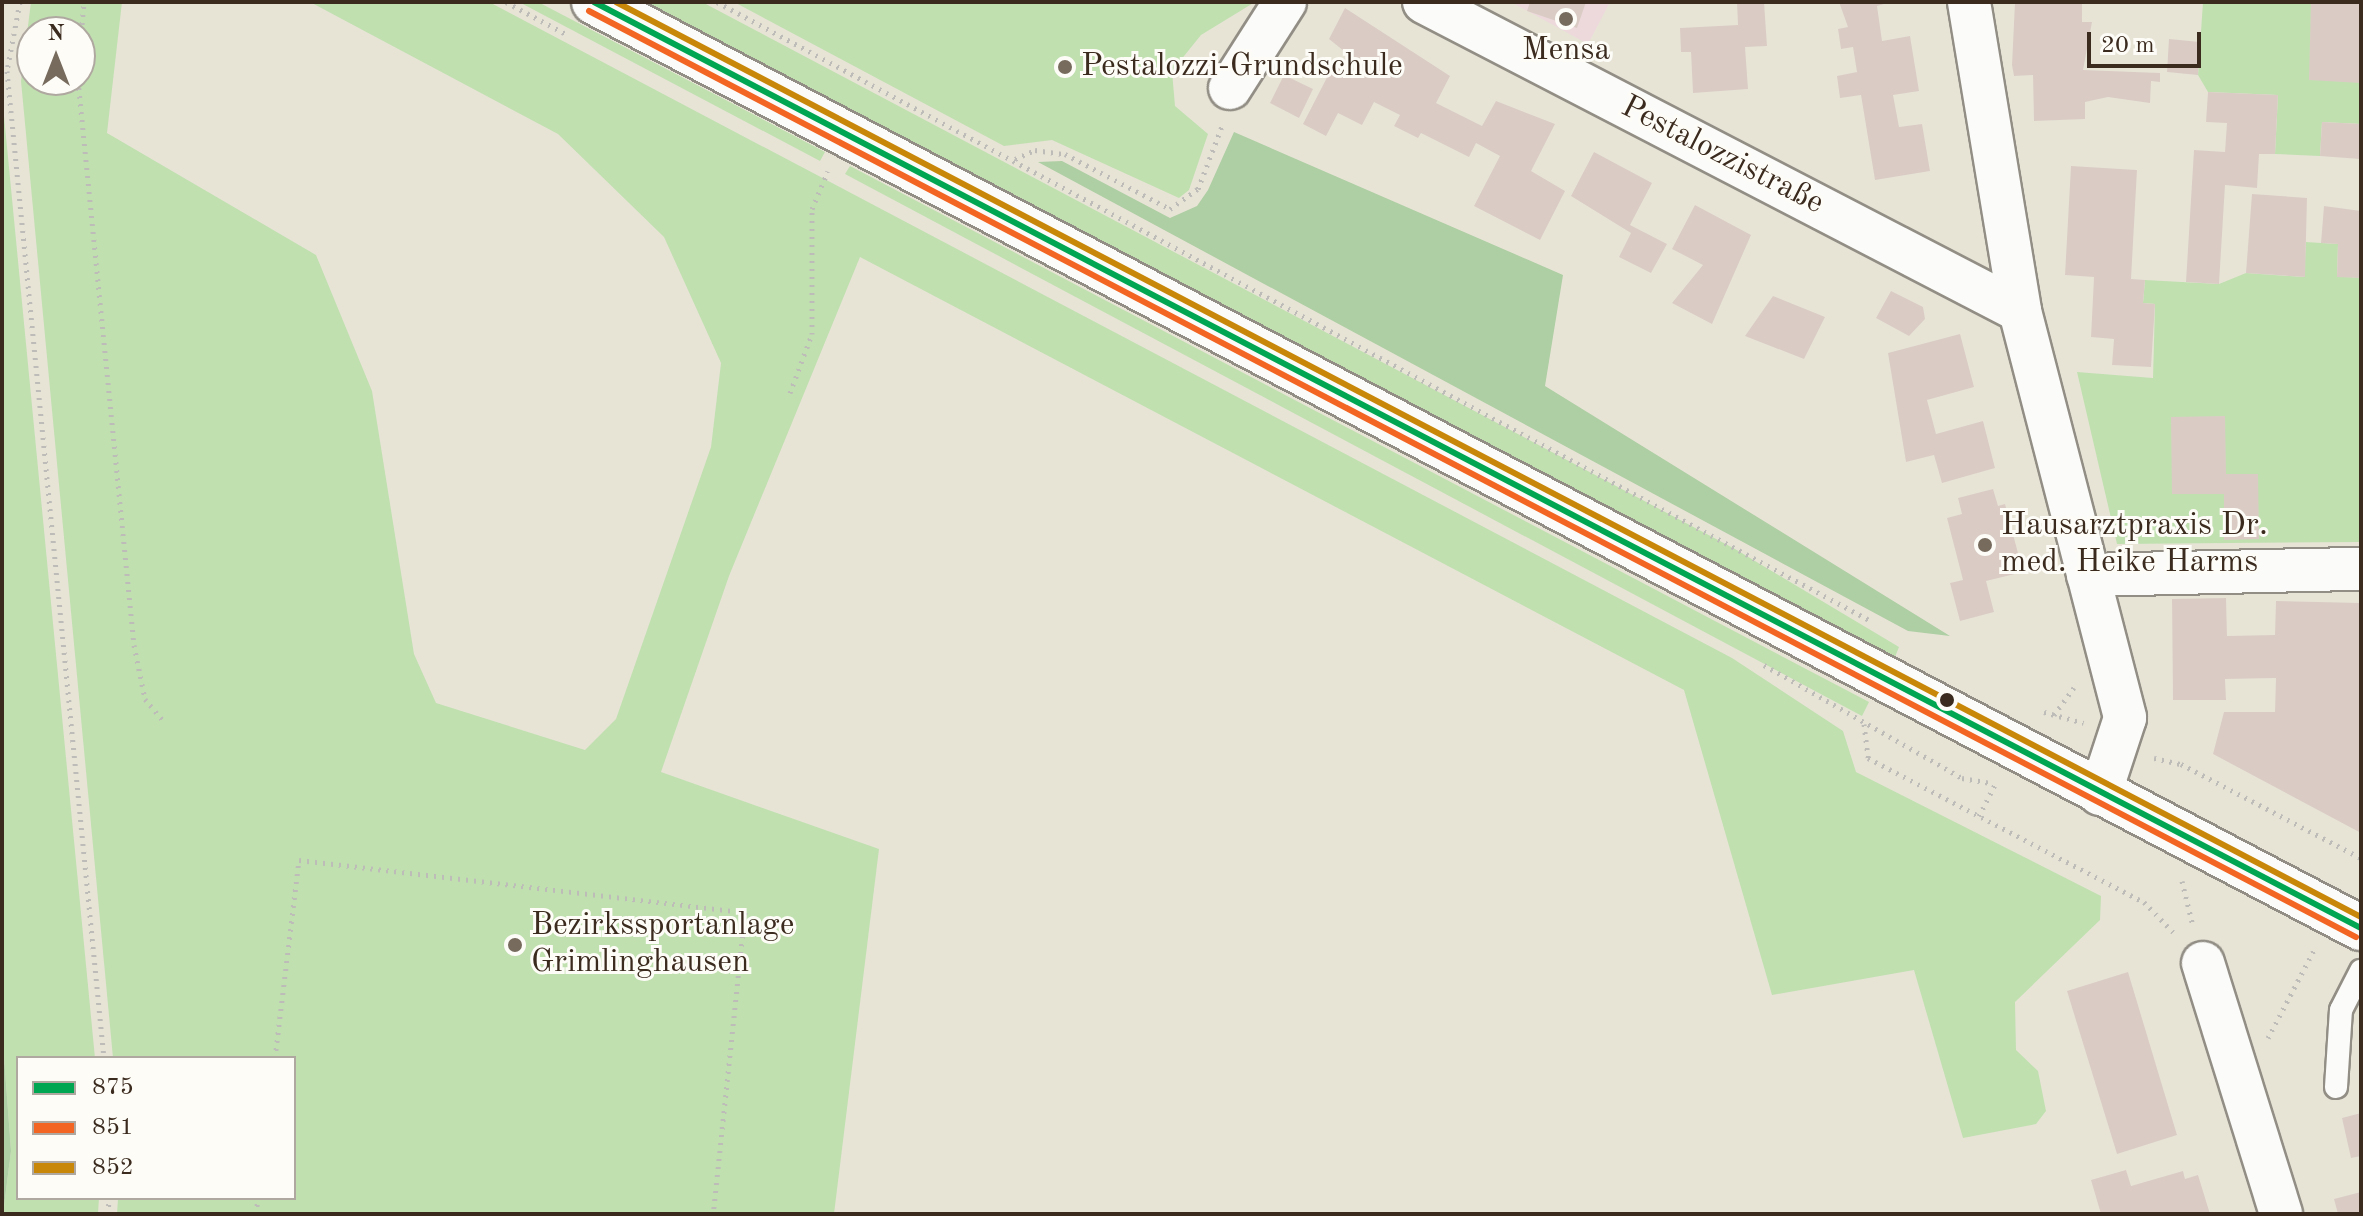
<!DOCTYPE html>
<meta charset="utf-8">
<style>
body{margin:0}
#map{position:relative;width:2363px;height:1216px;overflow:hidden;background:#e7e4d6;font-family:"Old Standard TT",serif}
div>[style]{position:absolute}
.built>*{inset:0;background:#edd8dc}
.green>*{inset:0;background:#c0e0b0}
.forest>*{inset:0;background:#aecea3}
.building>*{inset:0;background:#daccc5}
.path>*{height:5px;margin-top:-2.5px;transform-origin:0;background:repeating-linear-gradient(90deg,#bebcb9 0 2px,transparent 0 8px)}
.roads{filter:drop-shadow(2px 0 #928e85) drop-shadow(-2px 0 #928e85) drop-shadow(0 2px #928e85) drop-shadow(0 -2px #928e85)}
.lane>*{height:22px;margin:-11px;padding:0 11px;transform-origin:11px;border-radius:11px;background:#fbfbf9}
.street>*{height:42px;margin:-21px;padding:0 21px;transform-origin:21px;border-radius:21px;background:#fbfbf9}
.secondary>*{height:44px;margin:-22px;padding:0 22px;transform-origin:22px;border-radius:22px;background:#fbfbf9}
.bus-1>*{height:6px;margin:-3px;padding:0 3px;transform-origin:3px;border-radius:3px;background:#00a651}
.bus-2>*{height:6px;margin:-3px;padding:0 3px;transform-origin:3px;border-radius:3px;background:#f26522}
.bus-3>*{height:6px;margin:-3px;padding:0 3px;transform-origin:3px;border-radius:3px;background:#c88708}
.dots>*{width:22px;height:22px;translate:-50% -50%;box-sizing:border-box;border:4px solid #fdfcf7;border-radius:50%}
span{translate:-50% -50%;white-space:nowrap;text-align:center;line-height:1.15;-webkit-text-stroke:6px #fdfcf7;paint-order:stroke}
.poi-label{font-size:32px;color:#3b2a1e}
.left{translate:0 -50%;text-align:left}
.street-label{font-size:32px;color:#3b2a1e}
.frame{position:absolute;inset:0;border:4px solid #3b2a1e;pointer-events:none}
.legend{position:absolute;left:16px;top:1056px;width:280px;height:144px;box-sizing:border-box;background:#fdfcf7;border:2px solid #afa8a0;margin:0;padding:10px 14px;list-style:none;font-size:24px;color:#3b2a1e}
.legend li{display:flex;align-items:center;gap:16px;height:40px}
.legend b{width:40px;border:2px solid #afa8a0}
.north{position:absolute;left:16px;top:16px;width:80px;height:80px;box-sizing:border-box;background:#fdfcf7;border:2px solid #afa8a0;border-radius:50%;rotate:0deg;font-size:22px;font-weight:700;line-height:32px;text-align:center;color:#3b2a1e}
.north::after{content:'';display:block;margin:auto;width:28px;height:36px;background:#776b5e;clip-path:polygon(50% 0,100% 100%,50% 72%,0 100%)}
.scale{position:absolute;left:2087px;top:32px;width:114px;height:36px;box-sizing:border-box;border:4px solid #3b2a1e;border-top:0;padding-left:10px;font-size:24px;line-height:28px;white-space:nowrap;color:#3b2a1e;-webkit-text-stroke:6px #fdfcf7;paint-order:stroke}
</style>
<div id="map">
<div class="built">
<i style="clip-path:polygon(1511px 2px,1610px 2px,1588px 44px)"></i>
</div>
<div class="green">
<i style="clip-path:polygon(evenodd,31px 2px,122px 2px,107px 133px,316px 255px,372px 391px,414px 654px,436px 703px,585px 750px,616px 719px,711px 447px,721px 363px,664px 237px,558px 134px,310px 2px,489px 2px,1732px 658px,1843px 731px,1856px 772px,2101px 896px,2100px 920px,2015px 1002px,2016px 1050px,2038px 1071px,2046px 1111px,2036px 1124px,1963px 1138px,1914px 970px,1772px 995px,1684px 690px,860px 257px,729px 576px,661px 772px,879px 849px,834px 1214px,117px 1214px,118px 1198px,294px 1198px,294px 1058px,113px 1058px,21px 81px,31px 2px,32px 32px,80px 32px,80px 80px,32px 80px,32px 32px)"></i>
<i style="clip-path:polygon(519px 2px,538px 2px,825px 152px,820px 161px)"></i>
<i style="clip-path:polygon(639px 2px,702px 2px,1735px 549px,1899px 647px,1893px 662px)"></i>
<i style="clip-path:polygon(734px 2px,1255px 2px,1201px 35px,1172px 71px,1175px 106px,1208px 134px,1189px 190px,1179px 198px,1052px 140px,1004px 146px)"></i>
<i style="clip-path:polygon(2203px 2px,2313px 2px,2361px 83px,2361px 124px,2322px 122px,2320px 156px,2275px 154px,2278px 95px,2208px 92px,2198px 75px)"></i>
<i style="clip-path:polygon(2px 95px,95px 1058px,18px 1058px,18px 1198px,99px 1198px,98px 1214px,3px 1214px,11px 1151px,2px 1030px)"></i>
<i style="clip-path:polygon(850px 166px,1869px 702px,1862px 716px,845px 174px)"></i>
<i style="clip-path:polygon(2306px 242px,2338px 244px,2337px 276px,2361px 278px,2361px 542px,2117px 544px,2077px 372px,2153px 378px,2155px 304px,2143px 303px,2145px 280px,2219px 284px,2246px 273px,2304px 277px)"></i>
</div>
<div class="forest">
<i style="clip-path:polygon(1234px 132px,1563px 275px,1545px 386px,1950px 636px,1908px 631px,1038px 162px,1062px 161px,1170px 218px,1197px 206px,1208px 190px)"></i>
<i style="clip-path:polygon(2px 1030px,11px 1151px,3px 1214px,2px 1214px)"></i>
</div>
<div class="building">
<i style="clip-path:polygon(1530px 2px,1586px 2px,1577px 28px,1527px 11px)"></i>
<i style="clip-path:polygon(1737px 2px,1764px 2px,1767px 46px,1745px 47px,1748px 89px,1693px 93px,1691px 52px,1681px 52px,1680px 28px,1738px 25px)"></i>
<i style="clip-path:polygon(1839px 2px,1891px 2px,1877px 6px,1882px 41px,1910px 36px,1919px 91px,1893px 95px,1899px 127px,1922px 124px,1930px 171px,1875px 180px,1861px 95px,1840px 98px,1837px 76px,1857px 72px,1853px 47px,1841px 49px,1838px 29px,1848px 27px)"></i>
<i style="clip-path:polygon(2015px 2px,2082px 2px,2082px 22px,2092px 22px,2083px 70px,2160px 73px,2160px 82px,2151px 81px,2150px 103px,2108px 97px,2085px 102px,2085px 119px,2034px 121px,2033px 75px,2014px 76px,2012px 65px)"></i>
<i style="clip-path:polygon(2311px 2px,2361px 2px,2361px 83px,2309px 80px)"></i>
<i style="clip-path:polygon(1345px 8px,1450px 76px,1436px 103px,1482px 126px,1496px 101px,1555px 124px,1531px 171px,1565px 191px,1540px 240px,1474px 206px,1500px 156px,1476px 143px,1469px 157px,1421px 133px,1418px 138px,1394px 126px,1400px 115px,1374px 102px,1362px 125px,1338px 113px,1326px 136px,1303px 124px,1336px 60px,1357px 70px,1360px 64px,1329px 39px)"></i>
<i style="clip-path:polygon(2169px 39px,2200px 42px,2198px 75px,2167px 72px)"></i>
<i style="clip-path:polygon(1284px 75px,1313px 89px,1299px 118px,1270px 103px)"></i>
<i style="clip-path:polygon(2208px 92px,2278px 95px,2275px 154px,2259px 154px,2257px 188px,2225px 185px,2219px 284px,2186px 282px,2194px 150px,2225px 152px,2227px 123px,2206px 122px)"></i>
<i style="clip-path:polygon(2322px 122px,2361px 124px,2360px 159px,2320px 156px)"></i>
<i style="clip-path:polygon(1594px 152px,1652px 183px,1630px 225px,1667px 244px,1651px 273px,1619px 257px,1631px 233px,1571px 196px)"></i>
<i style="clip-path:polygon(2071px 166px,2137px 170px,2131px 279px,2145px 280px,2143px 303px,2155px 304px,2151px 367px,2112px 365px,2114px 339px,2091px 337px,2094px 277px,2065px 275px)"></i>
<i style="clip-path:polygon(2252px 194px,2307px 198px,2305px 277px,2246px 273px)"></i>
<i style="clip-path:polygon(1695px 205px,1751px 235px,1712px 324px,1672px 303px,1703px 265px,1672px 249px)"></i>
<i style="clip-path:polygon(2324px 206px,2361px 211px,2361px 278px,2337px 277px,2338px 244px,2321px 243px)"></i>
<i style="clip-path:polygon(1891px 291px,1923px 307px,1925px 319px,1909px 336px,1876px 318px)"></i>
<i style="clip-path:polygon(1773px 296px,1825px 317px,1804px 359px,1745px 336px)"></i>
<i style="clip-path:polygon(1960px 334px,1974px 387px,1927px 400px,1936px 434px,1983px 421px,1995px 468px,1942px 483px,1934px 455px,1906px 462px,1888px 353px)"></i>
<i style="clip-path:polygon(2225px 416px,2226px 474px,2258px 474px,2259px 539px,2224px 540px,2224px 494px,2172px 494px,2171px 417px)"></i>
<i style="clip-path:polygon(1993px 489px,1998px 506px,2005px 504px,2023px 572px,1986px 581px,1994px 612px,1960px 621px,1950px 583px,1963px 580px,1947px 518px,1962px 514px,1958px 498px)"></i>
<i style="clip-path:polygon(2226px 598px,2227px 636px,2275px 635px,2276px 601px,2361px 603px,2361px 833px,2213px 754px,2224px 712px,2275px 712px,2276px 678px,2225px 679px,2226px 700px,2173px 700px,2172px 599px)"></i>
<i style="clip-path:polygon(2128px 972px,2177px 1135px,2117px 1154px,2067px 991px)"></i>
<i style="clip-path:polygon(2361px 1113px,2361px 1156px,2351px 1158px,2342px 1118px)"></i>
<i style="clip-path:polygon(2126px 1170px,2131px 1186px,2183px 1171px,2185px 1179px,2198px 1175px,2210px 1214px,2101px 1214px,2091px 1180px)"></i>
<i style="clip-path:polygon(2361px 1192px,2361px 1214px,2338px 1214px,2334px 1199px)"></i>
</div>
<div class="path">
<i style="left:20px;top:2px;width:70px;rotate:100.7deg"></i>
<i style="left:7px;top:71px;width:992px;rotate:84.39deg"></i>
<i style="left:506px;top:2px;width:68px;rotate:28.1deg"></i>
<i style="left:717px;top:2px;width:1307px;rotate:28.21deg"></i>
<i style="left:80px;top:48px;width:46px;rotate:-85deg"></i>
<i style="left:78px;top:80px;width:568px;rotate:84.34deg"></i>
<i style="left:134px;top:645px;width:55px;rotate:78.5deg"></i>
<i style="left:145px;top:699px;width:31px;rotate:50deg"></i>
<i style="left:1015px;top:159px;width:22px;rotate:-24deg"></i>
<i style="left:1035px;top:150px;width:30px;rotate:8deg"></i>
<i style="left:1065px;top:154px;width:119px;rotate:27.6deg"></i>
<i style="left:1170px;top:209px;width:34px;rotate:-36deg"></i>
<i style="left:1198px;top:189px;width:67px;rotate:-69.1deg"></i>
<i style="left:790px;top:393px;width:63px;rotate:-69.6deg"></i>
<i style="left:812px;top:334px;width:125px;rotate:-90deg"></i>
<i style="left:812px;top:209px;width:41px;rotate:-67.2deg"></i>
<i style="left:1764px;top:665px;width:228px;rotate:29.7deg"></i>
<i style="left:1962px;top:778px;width:29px;rotate:10deg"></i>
<i style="left:2044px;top:712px;width:41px;rotate:15.4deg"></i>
<i style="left:2054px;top:715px;width:34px;rotate:-54deg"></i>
<i style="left:1864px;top:724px;width:34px;rotate:83deg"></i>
<i style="left:1868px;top:758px;width:311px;rotate:27.6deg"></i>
<i style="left:2144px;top:902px;width:47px;rotate:45.9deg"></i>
<i style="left:2154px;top:758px;width:28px;rotate:13deg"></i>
<i style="left:2181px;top:764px;width:203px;rotate:27.6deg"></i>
<i style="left:1979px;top:816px;width:39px;rotate:-63deg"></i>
<i style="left:2182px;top:881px;width:46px;rotate:76.3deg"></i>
<i style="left:2268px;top:1038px;width:99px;rotate:-62.4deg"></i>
<i style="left:275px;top:1058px;width:199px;rotate:-83.1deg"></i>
<i style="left:299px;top:860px;width:449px;rotate:6.7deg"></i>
<i style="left:745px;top:912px;width:304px;rotate:96deg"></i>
<i style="left:108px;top:1214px;width:16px;rotate:-86deg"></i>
<i style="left:256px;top:1214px;width:16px;rotate:-83deg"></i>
</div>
<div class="roads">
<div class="lane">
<i style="left:2336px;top:1087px;width:77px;rotate:-86.3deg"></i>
<i style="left:2341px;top:1010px;width:44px;rotate:-62.9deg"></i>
</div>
<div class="street">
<i style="left:1424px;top:2px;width:671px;rotate:27.4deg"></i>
<i style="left:1969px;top:2px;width:313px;rotate:80.6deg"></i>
<i style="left:2020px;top:311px;width:420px;rotate:75.5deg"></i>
<i style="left:2125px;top:718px;width:80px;rotate:108.2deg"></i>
<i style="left:1230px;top:88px;width:102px;rotate:-57.4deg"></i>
<i style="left:2088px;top:575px;width:273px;rotate:-1.3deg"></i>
<i style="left:2203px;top:963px;width:263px;rotate:72.7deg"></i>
</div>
<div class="secondary">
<i style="left:594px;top:2px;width:1995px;rotate:27.66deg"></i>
</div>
</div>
<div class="bus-1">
<i style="left:594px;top:2px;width:1995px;rotate:27.66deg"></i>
</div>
<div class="bus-2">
<i style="left:589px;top:11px;width:1995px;rotate:27.66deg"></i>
</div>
<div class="bus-3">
<i style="left:616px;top:2px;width:1970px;rotate:27.67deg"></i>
</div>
<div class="dots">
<i style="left:1566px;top:19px;background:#776b5e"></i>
<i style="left:1065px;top:67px;background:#776b5e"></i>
<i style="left:1985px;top:545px;background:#776b5e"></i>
<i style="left:1947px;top:700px;background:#3b2a1e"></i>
<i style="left:515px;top:945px;background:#776b5e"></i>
</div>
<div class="poi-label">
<span style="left:1566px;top:51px">Mensa</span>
<span class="left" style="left:1081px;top:67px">Pestalozzi-Grundschule</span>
<span class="left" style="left:2001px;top:545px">Hausarztpraxis Dr.<br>med. Heike Harms</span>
<span class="left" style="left:531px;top:945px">Bezirkssportanlage<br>Grimlinghausen</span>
</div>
<div class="street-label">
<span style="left:1722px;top:156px;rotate:27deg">Pestalozzistraße</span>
</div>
<div class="frame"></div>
<ul class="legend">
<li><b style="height:10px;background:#00a651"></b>875</li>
<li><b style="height:10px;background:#f26522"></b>851</li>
<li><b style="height:10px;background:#c88708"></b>852</li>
</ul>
<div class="north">N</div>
<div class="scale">20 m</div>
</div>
